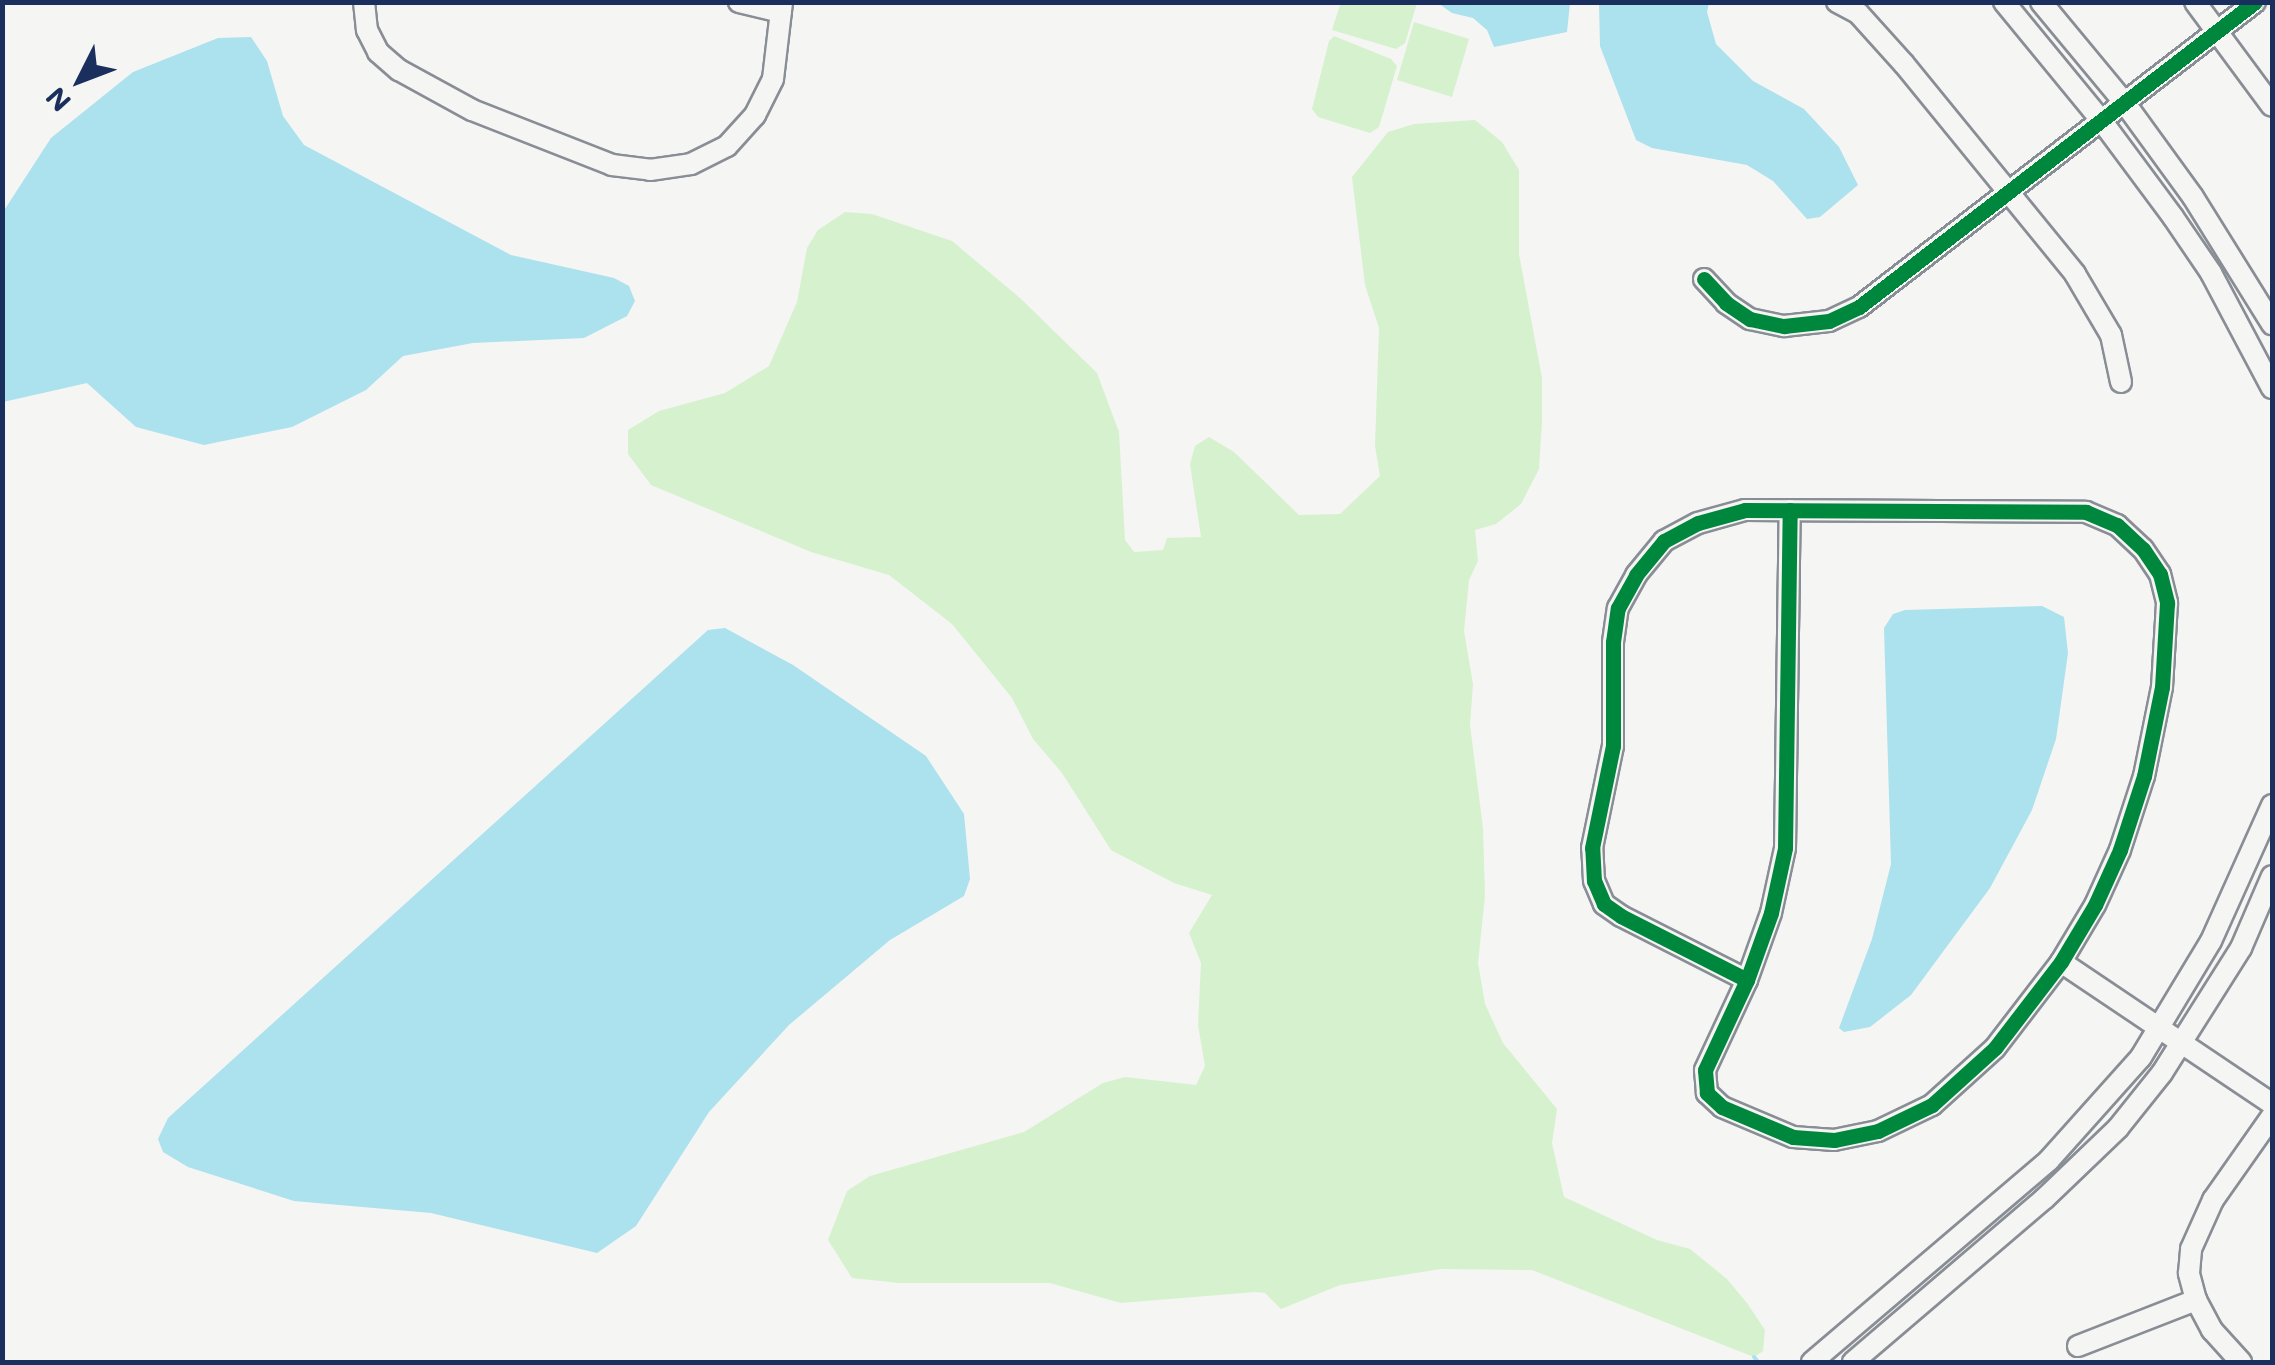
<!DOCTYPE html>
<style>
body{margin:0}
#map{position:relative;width:2275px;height:1365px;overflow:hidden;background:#f5f5f3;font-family:Mali,sans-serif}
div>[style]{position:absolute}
.green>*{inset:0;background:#d6f1cd}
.water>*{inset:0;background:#ace1ee}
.stream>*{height:4px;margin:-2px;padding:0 2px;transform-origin:2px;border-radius:2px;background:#ace1ee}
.roads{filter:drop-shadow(2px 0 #898d95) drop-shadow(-2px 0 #898d95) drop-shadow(0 2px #898d95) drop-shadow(0 -2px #898d95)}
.minor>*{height:20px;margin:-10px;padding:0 10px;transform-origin:10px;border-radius:10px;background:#f5f5f3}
.cycleway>*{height:15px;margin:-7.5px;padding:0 7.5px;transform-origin:7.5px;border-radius:7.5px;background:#00873e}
span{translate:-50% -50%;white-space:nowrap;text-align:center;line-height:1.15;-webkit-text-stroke:9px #f6f6f2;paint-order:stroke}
.frame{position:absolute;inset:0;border:5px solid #1b2f5e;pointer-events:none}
.north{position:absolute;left:30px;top:30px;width:100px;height:100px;-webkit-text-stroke:8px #f6f6f2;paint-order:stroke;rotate:228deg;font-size:28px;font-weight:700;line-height:40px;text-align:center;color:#1b2f5e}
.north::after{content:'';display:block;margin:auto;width:35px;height:45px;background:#1b2f5e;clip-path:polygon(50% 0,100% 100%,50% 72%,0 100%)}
</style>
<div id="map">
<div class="green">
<i style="clip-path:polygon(1341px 2px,1417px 2px,1417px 3px,1405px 43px,1396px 49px,1332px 30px)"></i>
<i style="clip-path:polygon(1414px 22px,1469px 39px,1452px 97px,1397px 80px)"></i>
<i style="clip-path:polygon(1334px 36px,1391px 59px,1397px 66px,1379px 127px,1370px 133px,1318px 117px,1312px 109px,1329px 41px)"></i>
<i style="clip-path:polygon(1475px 120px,1502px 142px,1519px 170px,1519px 254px,1542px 378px,1542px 421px,1539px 469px,1521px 504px,1496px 524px,1475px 530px,1478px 561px,1469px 580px,1464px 631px,1473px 684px,1470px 725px,1483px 828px,1485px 896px,1478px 963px,1485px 1004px,1503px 1043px,1557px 1109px,1552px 1143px,1564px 1197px,1657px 1240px,1690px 1249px,1727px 1279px,1747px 1303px,1765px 1330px,1763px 1351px,1754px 1357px,1532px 1270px,1441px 1269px,1340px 1285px,1281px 1309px,1265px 1293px,1255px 1292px,1121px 1303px,1050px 1283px,899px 1283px,852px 1278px,828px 1240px,847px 1191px,870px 1176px,1024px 1132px,1103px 1083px,1125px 1077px,1196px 1085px,1205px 1066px,1198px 1025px,1201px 963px,1189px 933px,1212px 895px,1174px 883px,1111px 850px,1062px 773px,1033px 739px,1012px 698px,952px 624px,889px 575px,811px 552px,651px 485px,628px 454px,628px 430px,659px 411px,725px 393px,769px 366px,797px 302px,807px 248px,818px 230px,845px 212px,872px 214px,952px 241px,1020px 298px,1097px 373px,1119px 432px,1125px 540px,1134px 552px,1163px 550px,1167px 538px,1201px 537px,1190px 464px,1195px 446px,1209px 437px,1234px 452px,1299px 515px,1340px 514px,1380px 476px,1375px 446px,1379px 328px,1365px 285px,1352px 177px,1388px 132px,1414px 124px)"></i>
</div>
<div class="water">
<i style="clip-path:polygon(1438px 3px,1570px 3px,1567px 32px,1494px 47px,1487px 30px,1473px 18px,1452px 13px)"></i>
<i style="clip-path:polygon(1599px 3px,1709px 3px,1707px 12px,1716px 44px,1753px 81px,1804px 109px,1839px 147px,1858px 185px,1820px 217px,1807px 219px,1773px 181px,1747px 165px,1652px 148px,1636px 140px,1600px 46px)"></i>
<i style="clip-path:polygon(251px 37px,267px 61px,283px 116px,304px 145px,511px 255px,614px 278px,629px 286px,635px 301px,627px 316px,584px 338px,473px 343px,403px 356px,366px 390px,292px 427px,204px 445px,136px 427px,87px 383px,3px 402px,3px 212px,51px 138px,133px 72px,218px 38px)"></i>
<i style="clip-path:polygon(2042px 606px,2064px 617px,2068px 653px,2056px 739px,2032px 810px,1990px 888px,1911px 995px,1870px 1027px,1844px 1032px,1839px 1028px,1872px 939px,1891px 864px,1884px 628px,1893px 614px,1905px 610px)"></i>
<i style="clip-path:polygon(725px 628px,793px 665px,926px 756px,964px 814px,970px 879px,964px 896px,890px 940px,789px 1025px,709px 1112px,636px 1226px,597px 1253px,431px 1213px,294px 1201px,188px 1167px,163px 1152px,158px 1139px,168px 1118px,708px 630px)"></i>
</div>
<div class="stream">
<i style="left:1754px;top:1357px;width:6px;rotate:51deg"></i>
</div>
<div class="roads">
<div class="minor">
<i style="left:364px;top:2px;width:28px;rotate:84deg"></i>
<i style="left:367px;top:30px;width:25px;rotate:63deg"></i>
<i style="left:378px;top:52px;width:28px;rotate:41deg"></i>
<i style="left:399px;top:70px;width:83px;rotate:28.7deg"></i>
<i style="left:472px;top:110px;width:150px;rotate:21.4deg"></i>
<i style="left:612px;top:165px;width:38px;rotate:7deg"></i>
<i style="left:650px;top:170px;width:41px;rotate:-8.3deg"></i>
<i style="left:691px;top:164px;width:40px;rotate:-26.6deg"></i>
<i style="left:727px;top:146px;width:42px;rotate:-47.9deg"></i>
<i style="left:755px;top:115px;width:40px;rotate:-63.4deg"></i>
<i style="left:773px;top:79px;width:78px;rotate:-83.3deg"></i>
<i style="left:739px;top:2px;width:43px;rotate:13.4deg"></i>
<i style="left:1837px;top:2px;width:24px;rotate:28deg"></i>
<i style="left:1858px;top:13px;width:69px;rotate:48deg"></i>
<i style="left:1904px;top:64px;width:271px;rotate:50.8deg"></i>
<i style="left:2075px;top:274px;width:71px;rotate:59.5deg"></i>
<i style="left:2111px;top:335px;width:48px;rotate:78deg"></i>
<i style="left:2004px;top:2px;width:153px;rotate:50.6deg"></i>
<i style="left:2101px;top:120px;width:121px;rotate:53.4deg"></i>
<i style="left:2173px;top:217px;width:68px;rotate:55.8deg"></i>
<i style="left:2211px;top:273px;width:130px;rotate:62.1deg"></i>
<i style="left:2041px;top:2px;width:130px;rotate:50.3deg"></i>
<i style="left:2124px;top:102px;width:117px;rotate:54deg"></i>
<i style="left:2193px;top:197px;width:150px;rotate:58.1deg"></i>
<i style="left:2195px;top:2px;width:129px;rotate:53.5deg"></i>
<i style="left:1704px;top:279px;width:33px;rotate:47deg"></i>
<i style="left:1726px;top:303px;width:29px;rotate:34deg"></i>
<i style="left:1750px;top:319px;width:35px;rotate:12deg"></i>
<i style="left:1784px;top:326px;width:45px;rotate:-6.3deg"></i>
<i style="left:1829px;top:321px;width:33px;rotate:-25deg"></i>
<i style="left:1859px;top:307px;width:500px;rotate:-37.6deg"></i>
<i style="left:2061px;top:962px;width:254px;rotate:33.9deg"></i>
<i style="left:1747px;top:980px;width:141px;rotate:-153.1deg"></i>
<i style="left:1621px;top:916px;width:21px;rotate:-145deg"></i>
<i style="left:1604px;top:904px;width:25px;rotate:-113deg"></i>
<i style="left:1594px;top:881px;width:33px;rotate:-93deg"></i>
<i style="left:1592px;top:848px;width:104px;rotate:-78.4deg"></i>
<i style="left:1613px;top:746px;width:104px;rotate:-90deg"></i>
<i style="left:1613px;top:642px;width:34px;rotate:-82deg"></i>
<i style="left:1618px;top:608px;width:38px;rotate:-61deg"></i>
<i style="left:1636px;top:575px;width:44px;rotate:-50.5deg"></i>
<i style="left:1664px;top:541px;width:38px;rotate:-28deg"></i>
<i style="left:1698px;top:523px;width:49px;rotate:-15.5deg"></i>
<i style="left:1745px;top:510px;width:341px;rotate:0.3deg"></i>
<i style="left:2086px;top:512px;width:34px;rotate:23deg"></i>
<i style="left:2117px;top:525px;width:35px;rotate:43deg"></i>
<i style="left:2143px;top:549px;width:30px;rotate:56deg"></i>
<i style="left:2160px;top:574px;width:30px;rotate:76deg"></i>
<i style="left:2167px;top:603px;width:84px;rotate:93.4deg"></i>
<i style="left:2162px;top:687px;width:91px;rotate:101.4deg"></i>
<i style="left:2144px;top:776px;width:78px;rotate:108deg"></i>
<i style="left:2120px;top:850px;width:60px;rotate:114.4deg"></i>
<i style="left:2095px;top:905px;width:66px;rotate:120.8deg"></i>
<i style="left:2061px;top:962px;width:108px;rotate:127.5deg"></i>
<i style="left:1995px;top:1048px;width:85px;rotate:137.9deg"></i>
<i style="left:1932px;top:1105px;width:60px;rotate:154.3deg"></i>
<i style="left:1878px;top:1131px;width:45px;rotate:168.4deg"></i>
<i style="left:1834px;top:1140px;width:41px;rotate:-175.8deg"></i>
<i style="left:1793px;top:1137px;width:77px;rotate:-157.1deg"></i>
<i style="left:1722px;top:1107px;width:21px;rotate:-137deg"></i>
<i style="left:1707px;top:1093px;width:23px;rotate:-95deg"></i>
<i style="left:1705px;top:1070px;width:99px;rotate:-65deg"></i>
<i style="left:1747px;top:980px;width:71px;rotate:-70.3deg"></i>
<i style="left:1771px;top:913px;width:66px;rotate:-77.8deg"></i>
<i style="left:1785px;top:848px;width:338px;rotate:-89.2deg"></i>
<i style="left:2078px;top:1346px;width:127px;rotate:-21.3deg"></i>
<i style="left:1812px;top:1362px;width:311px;rotate:-40.4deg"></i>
<i style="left:2049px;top:1160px;width:138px;rotate:-48.2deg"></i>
<i style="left:2141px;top:1057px;width:135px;rotate:-58.9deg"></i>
<i style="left:2211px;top:941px;width:149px;rotate:-65.8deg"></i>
<i style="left:1853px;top:1362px;width:251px;rotate:-40.5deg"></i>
<i style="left:2044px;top:1199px;width:103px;rotate:-43.8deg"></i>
<i style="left:2118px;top:1128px;width:70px;rotate:-51.3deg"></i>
<i style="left:2162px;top:1073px;width:148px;rotate:-57.7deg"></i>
<i style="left:2241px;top:948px;width:78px;rotate:-66.7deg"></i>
<i style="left:2241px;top:1362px;width:43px;rotate:-132.2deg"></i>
<i style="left:2212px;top:1330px;width:34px;rotate:-118deg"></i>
<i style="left:2196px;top:1300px;width:28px;rotate:-105deg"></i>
<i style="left:2189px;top:1273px;width:24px;rotate:-85deg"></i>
<i style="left:2191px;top:1249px;width:54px;rotate:-65.8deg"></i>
<i style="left:2213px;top:1200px;width:103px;rotate:-54.9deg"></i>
</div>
</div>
<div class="cycleway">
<i style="left:1704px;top:279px;width:33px;rotate:47deg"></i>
<i style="left:1726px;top:303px;width:29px;rotate:34deg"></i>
<i style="left:1750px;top:319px;width:35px;rotate:12deg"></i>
<i style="left:1784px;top:326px;width:45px;rotate:-6.3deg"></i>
<i style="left:1829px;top:321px;width:33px;rotate:-25deg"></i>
<i style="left:1859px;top:307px;width:500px;rotate:-37.6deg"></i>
<i style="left:1747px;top:980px;width:141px;rotate:-153.1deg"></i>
<i style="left:1621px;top:916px;width:21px;rotate:-145deg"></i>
<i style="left:1604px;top:904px;width:25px;rotate:-113deg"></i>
<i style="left:1594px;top:881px;width:33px;rotate:-93deg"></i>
<i style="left:1592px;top:848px;width:104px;rotate:-78.4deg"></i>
<i style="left:1613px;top:746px;width:104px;rotate:-90deg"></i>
<i style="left:1613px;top:642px;width:34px;rotate:-82deg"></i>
<i style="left:1618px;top:608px;width:38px;rotate:-61deg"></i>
<i style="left:1636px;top:575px;width:44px;rotate:-50.5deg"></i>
<i style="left:1664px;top:541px;width:38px;rotate:-28deg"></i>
<i style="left:1698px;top:523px;width:49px;rotate:-15.5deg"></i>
<i style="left:1745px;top:510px;width:341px;rotate:0.3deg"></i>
<i style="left:2086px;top:512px;width:34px;rotate:23deg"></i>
<i style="left:2117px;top:525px;width:35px;rotate:43deg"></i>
<i style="left:2143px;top:549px;width:30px;rotate:56deg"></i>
<i style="left:2160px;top:574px;width:30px;rotate:76deg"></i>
<i style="left:2167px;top:603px;width:84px;rotate:93.4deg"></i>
<i style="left:2162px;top:687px;width:91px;rotate:101.4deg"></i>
<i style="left:2144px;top:776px;width:78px;rotate:108deg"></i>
<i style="left:2120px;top:850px;width:60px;rotate:114.4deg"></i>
<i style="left:2095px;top:905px;width:66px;rotate:120.8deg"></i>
<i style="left:2061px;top:962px;width:108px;rotate:127.5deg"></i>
<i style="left:1995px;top:1048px;width:85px;rotate:137.9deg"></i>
<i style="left:1932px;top:1105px;width:60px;rotate:154.3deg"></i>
<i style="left:1878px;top:1131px;width:45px;rotate:168.4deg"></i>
<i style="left:1834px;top:1140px;width:41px;rotate:-175.8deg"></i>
<i style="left:1793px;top:1137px;width:77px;rotate:-157.1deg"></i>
<i style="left:1722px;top:1107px;width:21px;rotate:-137deg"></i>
<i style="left:1707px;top:1093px;width:23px;rotate:-95deg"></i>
<i style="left:1705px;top:1070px;width:99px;rotate:-65deg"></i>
<i style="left:1747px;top:980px;width:71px;rotate:-70.3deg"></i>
<i style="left:1771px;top:913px;width:66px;rotate:-77.8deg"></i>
<i style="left:1785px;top:848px;width:338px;rotate:-89.2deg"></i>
</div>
<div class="frame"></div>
<div class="north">N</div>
</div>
